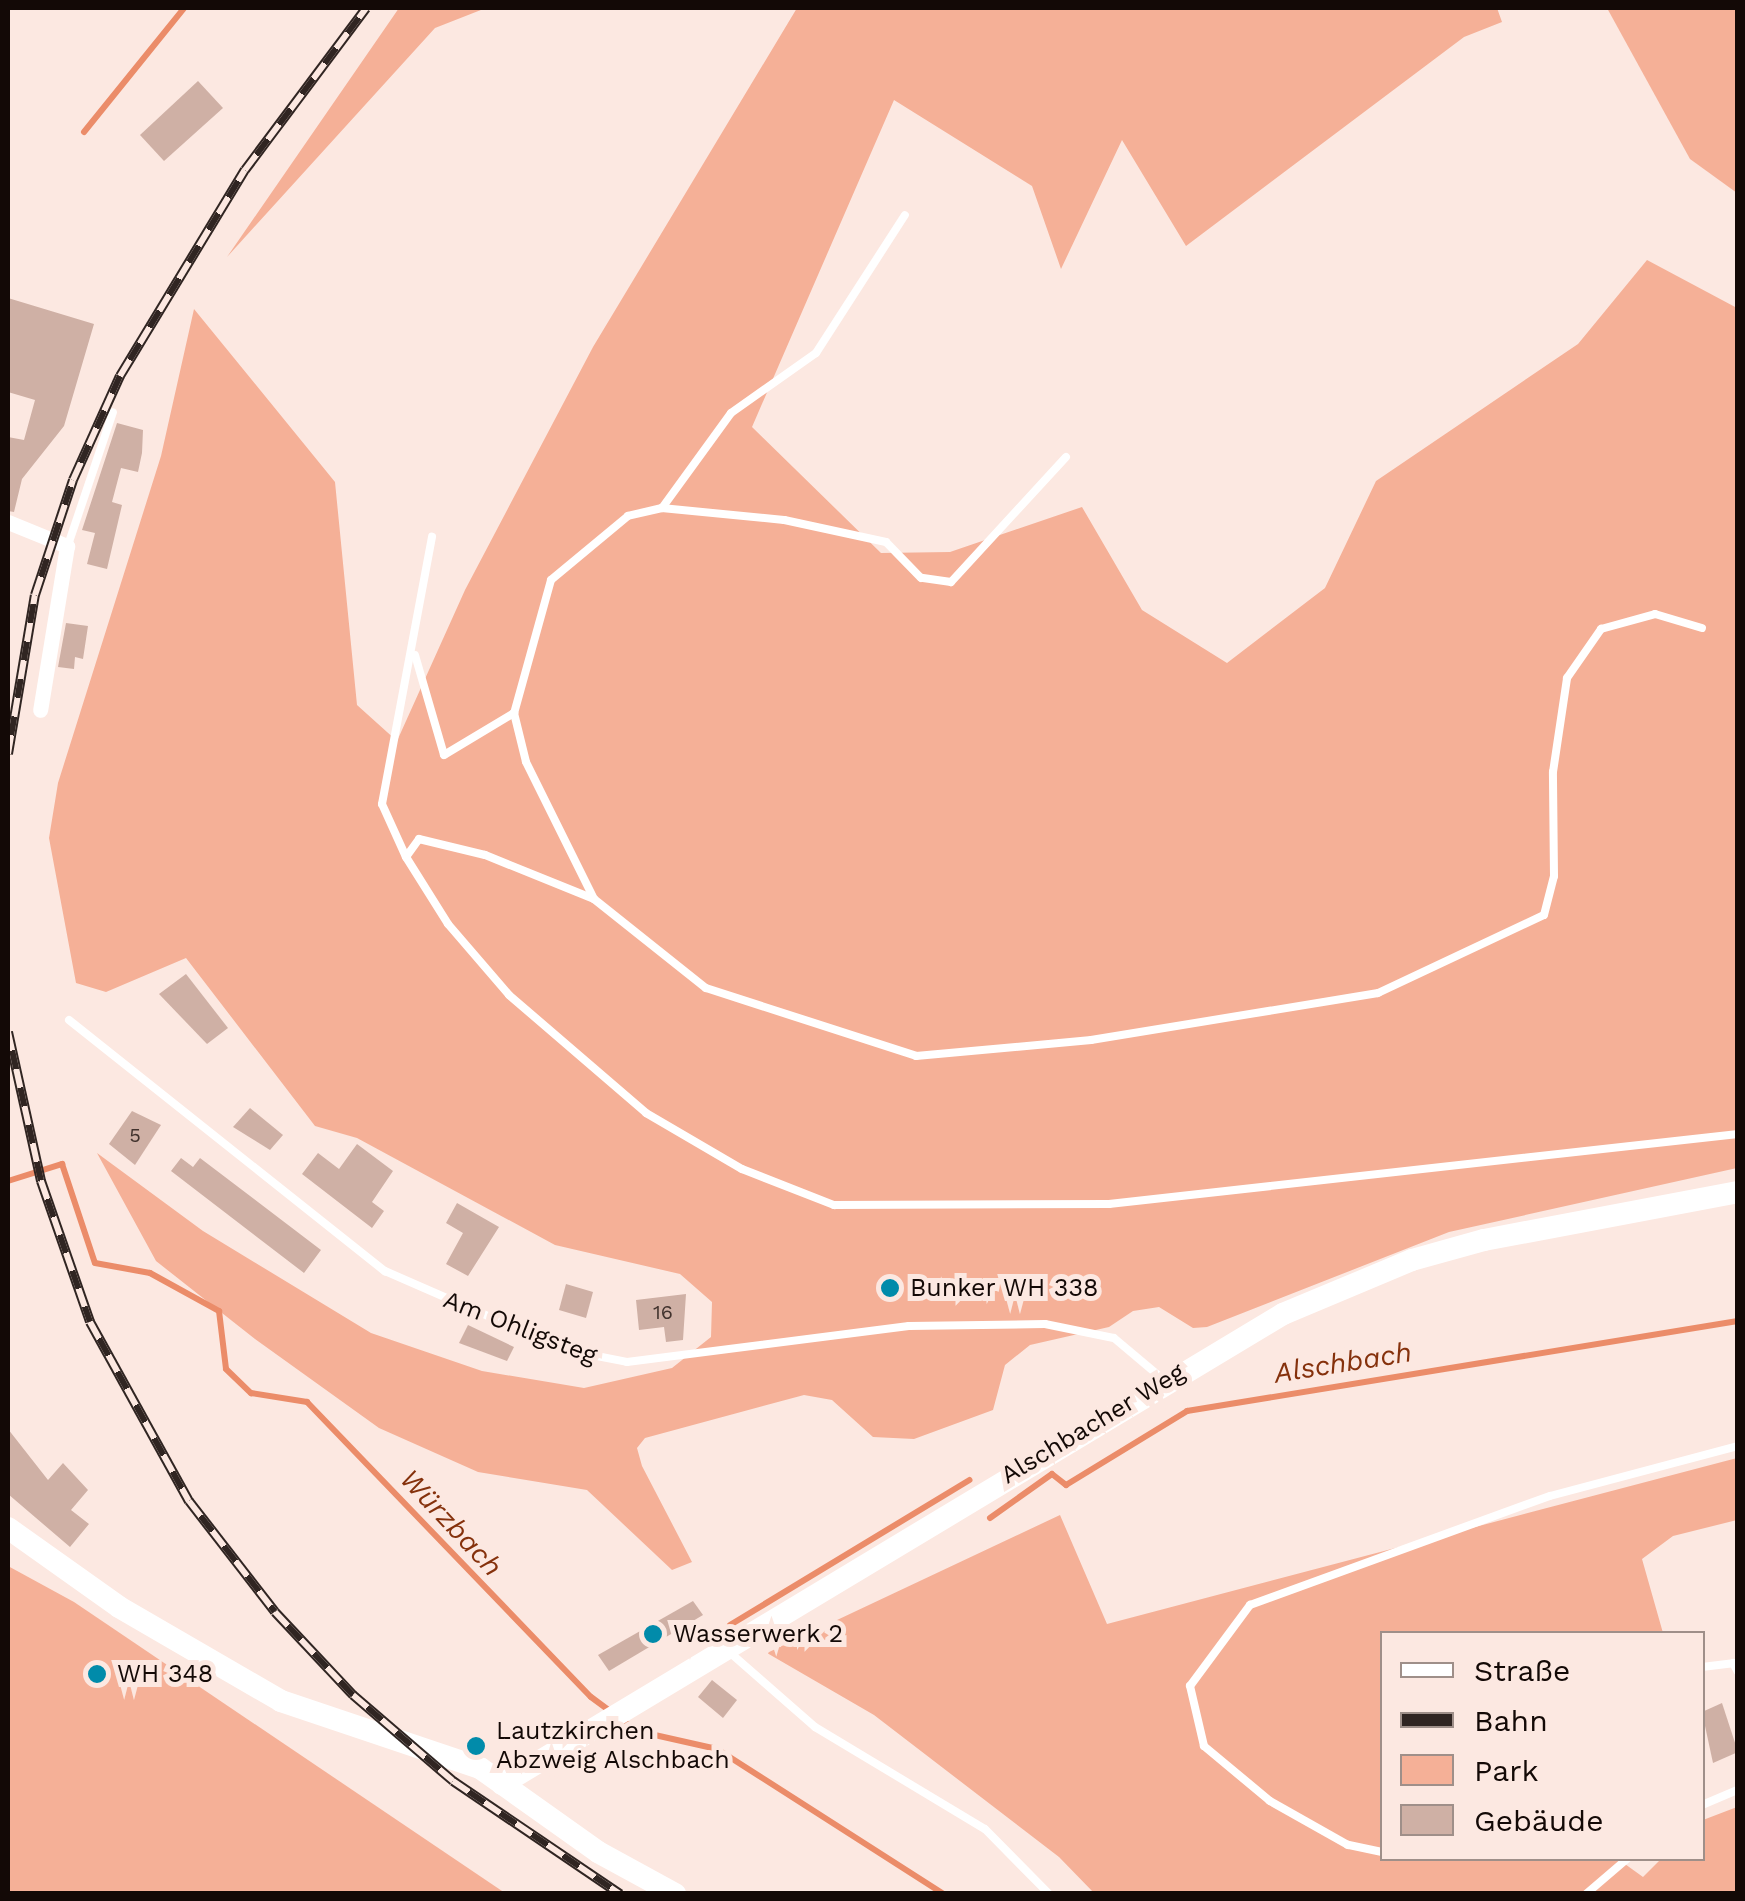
<!DOCTYPE html>
<meta charset="utf-8">
<style>
body{margin:0}
#map{position:relative;width:1745px;height:1901px;overflow:hidden;background:#fce8e1;font-family:"Work Sans",sans-serif}
div>[style]{position:absolute}
.green>*{inset:0;background:#f5b097}
.stream>*{height:6px;margin:-3px;padding:0 3px;transform-origin:3px;border-radius:3px;background:#eb8c69}
.building>*{inset:0;background:#cfb0a5}
.lane>*{height:8px;margin:-4px;padding:0 4px;transform-origin:4px;border-radius:4px;background:#fff}
.street>*{height:15px;margin:-7.5px;padding:0 7.5px;transform-origin:7.5px;border-radius:7.5px;background:#fff}
.secondary>*{height:22px;margin:-11px;padding:0 11px;transform-origin:11px;border-radius:11px;background:#fff}
.rail>*{height:10px;margin-top:-5px;transform-origin:0;background:repeating-linear-gradient(90deg,#fce8e1 0 19px,#302522 0 38px);box-sizing:border-box;border-block:2px solid #302522}
.dots>*{width:28px;height:28px;translate:-50% -50%;box-sizing:border-box;border:5px solid #fce8e1;border-radius:50%}
span{translate:-50% -50%;white-space:nowrap;text-align:center;line-height:1.15;-webkit-text-stroke:10px #fce8e1;paint-order:stroke}
.number-label{font-size:20px;color:#42332e}
.number-label span{-webkit-text-stroke-width:0}
.poi-label{font-size:25px;color:#130906}
.left{translate:0 -50%;text-align:left}
.street-label{font-size:25px;color:#130906}
.water-label{font-size:28px;color:#85310c;font-style:italic}
.frame{position:absolute;inset:0;border:10px solid #130906;pointer-events:none}
.legend{position:absolute;left:1380px;top:1631px;width:325px;height:230px;box-sizing:border-box;background:#fce8e1;border:2px solid #9f8f89;margin:0;padding:12px 18px;list-style:none;font-size:30px;color:#130906}
.legend li{display:flex;align-items:center;gap:20px;height:50px}
.legend b{width:50px;border:2px solid #9f8f89}
</style>
<div id="map">
<div class="green">
<i style="clip-path:polygon(399px 8px,486px 8px,435px 28px,227px 257px)"></i>
<i style="clip-path:polygon(797px 8px,1497px 8px,1502px 22px,1464px 37px,1186px 246px,1122px 140px,1061px 269px,1032px 186px,894px 100px,752px 427px,881px 553px,950px 552px,1082px 507px,1142px 610px,1227px 663px,1325px 588px,1376px 481px,1578px 344px,1647px 260px,1737px 308px,1737px 1168px,1449px 1232px,1207px 1327px,1193px 1328px,1159px 1307px,1133px 1311px,1109px 1327px,1030px 1345px,1005px 1365px,993px 1410px,914px 1439px,873px 1437px,832px 1400px,804px 1395px,645px 1438px,637px 1448px,642px 1466px,692px 1562px,672px 1570px,587px 1490px,478px 1472px,379px 1428px,255px 1339px,156px 1261px,97px 1153px,203px 1231px,371px 1333px,482px 1371px,584px 1388px,672px 1368px,711px 1337px,712px 1302px,680px 1274px,555px 1245px,357px 1138px,315px 1126px,186px 958px,106px 992px,76px 983px,49px 838px,58px 783px,161px 456px,194px 309px,335px 482px,357px 705px,397px 741px,465px 590px,593px 347px)"></i>
<i style="clip-path:polygon(1607px 8px,1737px 8px,1737px 193px,1690px 159px)"></i>
<i style="clip-path:polygon(1737px 1458px,1737px 1520px,1673px 1536px,1642px 1559px,1663px 1633px,1382px 1634px,1382px 1858px,1618px 1859px,1643px 1877px,1661px 1859px,1702px 1858px,1703px 1820px,1737px 1807px,1737px 1893px,1094px 1893px,1059px 1857px,874px 1715px,767px 1653px,1060px 1515px,1107px 1624px)"></i>
<i style="clip-path:polygon(8px 1566px,74px 1602px,505px 1893px,8px 1893px)"></i>
</div>
<div class="stream">
<i style="left:84px;top:132px;width:159px;rotate:-51.1deg"></i>
<i style="left:8px;top:1181px;width:57px;rotate:-17.5deg"></i>
<i style="left:62px;top:1164px;width:104px;rotate:71.6deg"></i>
<i style="left:95px;top:1263px;width:56px;rotate:10.3deg"></i>
<i style="left:150px;top:1273px;width:79px;rotate:28.8deg"></i>
<i style="left:219px;top:1311px;width:58px;rotate:83.1deg"></i>
<i style="left:226px;top:1369px;width:35px;rotate:44deg"></i>
<i style="left:251px;top:1393px;width:57px;rotate:9.1deg"></i>
<i style="left:307px;top:1402px;width:409px;rotate:46.1deg"></i>
<i style="left:591px;top:1697px;width:57px;rotate:36.5deg"></i>
<i style="left:637px;top:1731px;width:82px;rotate:12.7deg"></i>
<i style="left:717px;top:1749px;width:269px;rotate:32.6deg"></i>
<i style="left:990px;top:1518px;width:76px;rotate:-35.4deg"></i>
<i style="left:1052px;top:1474px;width:18px;rotate:38deg"></i>
<i style="left:1066px;top:1485px;width:142px;rotate:-31.4deg"></i>
<i style="left:1187px;top:1411px;width:558px;rotate:-9.28deg"></i>
<i style="left:730px;top:1625px;width:280px;rotate:-31.2deg"></i>
</div>
<div class="building">
<i style="clip-path:polygon(198px 81px,223px 108px,164px 161px,140px 135px)"></i>
<i style="clip-path:polygon(8px 298px,94px 324px,64px 426px,22px 479px,14px 512px,8px 511px,8px 437px,24px 440px,35px 400px,8px 392px)"></i>
<i style="clip-path:polygon(117px 423px,143px 430px,142px 453px,138px 472px,121px 468px,112px 502px,122px 505px,107px 569px,87px 564px,95px 533px,82px 530px)"></i>
<i style="clip-path:polygon(66px 623px,88px 626px,83px 659px,75px 657px,74px 669px,58px 667px)"></i>
<i style="clip-path:polygon(186px 974px,228px 1028px,207px 1044px,159px 994px)"></i>
<i style="clip-path:polygon(250px 1108px,283px 1135px,270px 1150px,233px 1127px)"></i>
<i style="clip-path:polygon(132px 1111px,161px 1125px,135px 1165px,109px 1144px)"></i>
<i style="clip-path:polygon(357px 1144px,393px 1171px,372px 1202px,384px 1211px,372px 1228px,302px 1174px,318px 1153px,339px 1169px)"></i>
<i style="clip-path:polygon(181px 1158px,193px 1167px,200px 1158px,321px 1250px,304px 1273px,171px 1171px)"></i>
<i style="clip-path:polygon(457px 1203px,499px 1227px,468px 1276px,446px 1264px,463px 1233px,446px 1223px)"></i>
<i style="clip-path:polygon(566px 1284px,593px 1292px,586px 1318px,559px 1310px)"></i>
<i style="clip-path:polygon(686px 1294px,683px 1340px,666px 1342px,664px 1327px,639px 1330px,636px 1300px)"></i>
<i style="clip-path:polygon(468px 1325px,514px 1347px,507px 1361px,459px 1343px)"></i>
<i style="clip-path:polygon(8px 1429px,48px 1480px,63px 1463px,88px 1490px,71px 1510px,89px 1524px,70px 1547px,8px 1494px)"></i>
<i style="clip-path:polygon(693px 1601px,703px 1615px,609px 1671px,598px 1655px)"></i>
<i style="clip-path:polygon(712px 1680px,737px 1700px,723px 1718px,698px 1697px)"></i>
<i style="clip-path:polygon(1722px 1703px,1738px 1752px,1713px 1763px,1702px 1712px)"></i>
</div>
<div class="lane">
<i style="left:1066px;top:457px;width:170px;rotate:132.6deg"></i>
<i style="left:951px;top:582px;width:30px;rotate:-172deg"></i>
<i style="left:921px;top:578px;width:50px;rotate:-134.2deg"></i>
<i style="left:886px;top:542px;width:104px;rotate:-167.8deg"></i>
<i style="left:784px;top:520px;width:123px;rotate:-174.4deg"></i>
<i style="left:662px;top:508px;width:35px;rotate:167deg"></i>
<i style="left:628px;top:516px;width:100px;rotate:140.3deg"></i>
<i style="left:551px;top:580px;width:138px;rotate:105.5deg"></i>
<i style="left:514px;top:713px;width:50px;rotate:76.2deg"></i>
<i style="left:526px;top:762px;width:153px;rotate:63.6deg"></i>
<i style="left:594px;top:899px;width:118px;rotate:-158deg"></i>
<i style="left:485px;top:855px;width:68px;rotate:-166.4deg"></i>
<i style="left:419px;top:839px;width:22px;rotate:126deg"></i>
<i style="left:406px;top:857px;width:79px;rotate:57.9deg"></i>
<i style="left:448px;top:924px;width:94px;rotate:49.3deg"></i>
<i style="left:509px;top:995px;width:181px;rotate:40.7deg"></i>
<i style="left:646px;top:1113px;width:111px;rotate:30.3deg"></i>
<i style="left:742px;top:1169px;width:99px;rotate:21.4deg"></i>
<i style="left:834px;top:1205px;width:275px;rotate:-0.2deg"></i>
<i style="left:1109px;top:1204px;width:633px;rotate:-6.35deg"></i>
<i style="left:662px;top:508px;width:117px;rotate:-54deg"></i>
<i style="left:731px;top:413px;width:104px;rotate:-35.2deg"></i>
<i style="left:816px;top:353px;width:164px;rotate:-57.2deg"></i>
<i style="left:68px;top:545px;width:140px;rotate:-71.3deg"></i>
<i style="left:415px;top:655px;width:104px;rotate:73.8deg"></i>
<i style="left:444px;top:755px;width:82px;rotate:-31deg"></i>
<i style="left:406px;top:857px;width:58px;rotate:-114.4deg"></i>
<i style="left:382px;top:804px;width:272px;rotate:-79.4deg"></i>
<i style="left:594px;top:899px;width:143px;rotate:38.5deg"></i>
<i style="left:706px;top:988px;width:221px;rotate:17.9deg"></i>
<i style="left:916px;top:1056px;width:176px;rotate:-5.2deg"></i>
<i style="left:1091px;top:1040px;width:291px;rotate:-9.3deg"></i>
<i style="left:1378px;top:993px;width:183px;rotate:-25.2deg"></i>
<i style="left:1544px;top:915px;width:40px;rotate:-75.6deg"></i>
<i style="left:1554px;top:876px;width:104px;rotate:-90.6deg"></i>
<i style="left:1553px;top:772px;width:95px;rotate:-81.5deg"></i>
<i style="left:1567px;top:678px;width:60px;rotate:-55.2deg"></i>
<i style="left:1601px;top:629px;width:56px;rotate:-15.5deg"></i>
<i style="left:1655px;top:614px;width:49px;rotate:16.6deg"></i>
<i style="left:69px;top:1020px;width:404px;rotate:38.5deg"></i>
<i style="left:385px;top:1271px;width:197px;rotate:23.6deg"></i>
<i style="left:566px;top:1350px;width:62px;rotate:11.1deg"></i>
<i style="left:627px;top:1362px;width:284px;rotate:-7.3deg"></i>
<i style="left:909px;top:1326px;width:136px;rotate:-0.8deg"></i>
<i style="left:1045px;top:1324px;width:70px;rotate:11.5deg"></i>
<i style="left:1114px;top:1338px;width:67px;rotate:40.1deg"></i>
<i style="left:727px;top:1650px;width:117px;rotate:41.2deg"></i>
<i style="left:815px;top:1727px;width:198px;rotate:31deg"></i>
<i style="left:985px;top:1829px;width:91px;rotate:45.4deg"></i>
<i style="left:1702px;top:1667px;width:31px;rotate:-7deg"></i>
<i style="left:1733px;top:1663px;width:10px;rotate:61deg"></i>
<i style="left:1702px;top:1805px;width:39px;rotate:-23deg"></i>
<i style="left:1382px;top:1852px;width:35px;rotate:-168deg"></i>
<i style="left:1348px;top:1845px;width:90px;rotate:-150.6deg"></i>
<i style="left:1270px;top:1801px;width:86px;rotate:-140.2deg"></i>
<i style="left:1204px;top:1746px;width:62px;rotate:-103.1deg"></i>
<i style="left:1190px;top:1686px;width:101px;rotate:-53.5deg"></i>
<i style="left:1250px;top:1605px;width:319px;rotate:-20deg"></i>
<i style="left:1550px;top:1496px;width:195px;rotate:-14.9deg"></i>
<i style="left:1586px;top:1894px;width:55px;rotate:-40.6deg"></i>
</div>
<div class="street">
<i style="left:8px;top:522px;width:64px;rotate:22.1deg"></i>
<i style="left:67px;top:546px;width:166px;rotate:99.3deg"></i>
</div>
<div class="secondary">
<i style="left:8px;top:1528px;width:136px;rotate:35.4deg"></i>
<i style="left:119px;top:1607px;width:187px;rotate:30.1deg"></i>
<i style="left:281px;top:1701px;width:210px;rotate:18.6deg"></i>
<i style="left:480px;top:1768px;width:145px;rotate:35.4deg"></i>
<i style="left:598px;top:1852px;width:88px;rotate:28.6deg"></i>
<i style="left:502px;top:1784px;width:912px;rotate:-31.04deg"></i>
<i style="left:1283px;top:1314px;width:140px;rotate:-22.7deg"></i>
<i style="left:1412px;top:1260px;width:75px;rotate:-15.5deg"></i>
<i style="left:1484px;top:1240px;width:258px;rotate:-10.7deg"></i>
</div>
<div class="rail">
<i style="left:8px;top:754px;width:161px;rotate:-80.4deg"></i>
<i style="left:35px;top:595px;width:121px;rotate:-71.7deg"></i>
<i style="left:73px;top:480px;width:114px;rotate:-65.7deg"></i>
<i style="left:120px;top:376px;width:241px;rotate:-58.8deg"></i>
<i style="left:245px;top:170px;width:202px;rotate:-53.2deg"></i>
<i style="left:8px;top:1032px;width:153px;rotate:77.5deg"></i>
<i style="left:41px;top:1181px;width:149px;rotate:70.8deg"></i>
<i style="left:90px;top:1322px;width:205px;rotate:61.1deg"></i>
<i style="left:189px;top:1501px;width:140px;rotate:52.2deg"></i>
<i style="left:275px;top:1612px;width:114px;rotate:46.8deg"></i>
<i style="left:353px;top:1695px;width:132px;rotate:40.7deg"></i>
<i style="left:453px;top:1781px;width:202px;rotate:34.1deg"></i>
</div>
<div class="dots">
<i style="left:890px;top:1288px;background:#018baa"></i>
<i style="left:653px;top:1634px;background:#018baa"></i>
<i style="left:97px;top:1674px;background:#018baa"></i>
<i style="left:476px;top:1746px;background:#018baa"></i>
</div>
<div class="number-label">
<span style="left:135px;top:1135px">5</span>
<span style="left:663px;top:1312px">16</span>
</div>
<div class="poi-label">
<span class="left" style="left:910px;top:1288px">Bunker WH 338</span>
<span class="left" style="left:673px;top:1634px">Wasserwerk 2</span>
<span class="left" style="left:117px;top:1674px">WH 348</span>
<span class="left" style="left:496px;top:1746px">Lautzkirchen<br>Abzweig Alschbach</span>
</div>
<div class="street-label">
<span style="left:520px;top:1328px;rotate:21deg">Am Ohligsteg</span>
<span style="left:1093px;top:1424px;rotate:-31deg">Alschbacher Weg</span>
</div>
<div class="water-label">
<span style="left:1343px;top:1363px;rotate:-9deg">Alschbach</span>
<span style="left:451px;top:1523px;rotate:47deg">Würzbach</span>
</div>
<div class="frame"></div>
<ul class="legend">
<li><b style="height:12px;background:#fff"></b>Straße</li>
<li><b style="height:12px;background:#302522"></b>Bahn</li>
<li><b style="height:28px;background:#f5b097"></b>Park</li>
<li><b style="height:28px;background:#cfb0a5"></b>Gebäude</li>
</ul>
</div>
